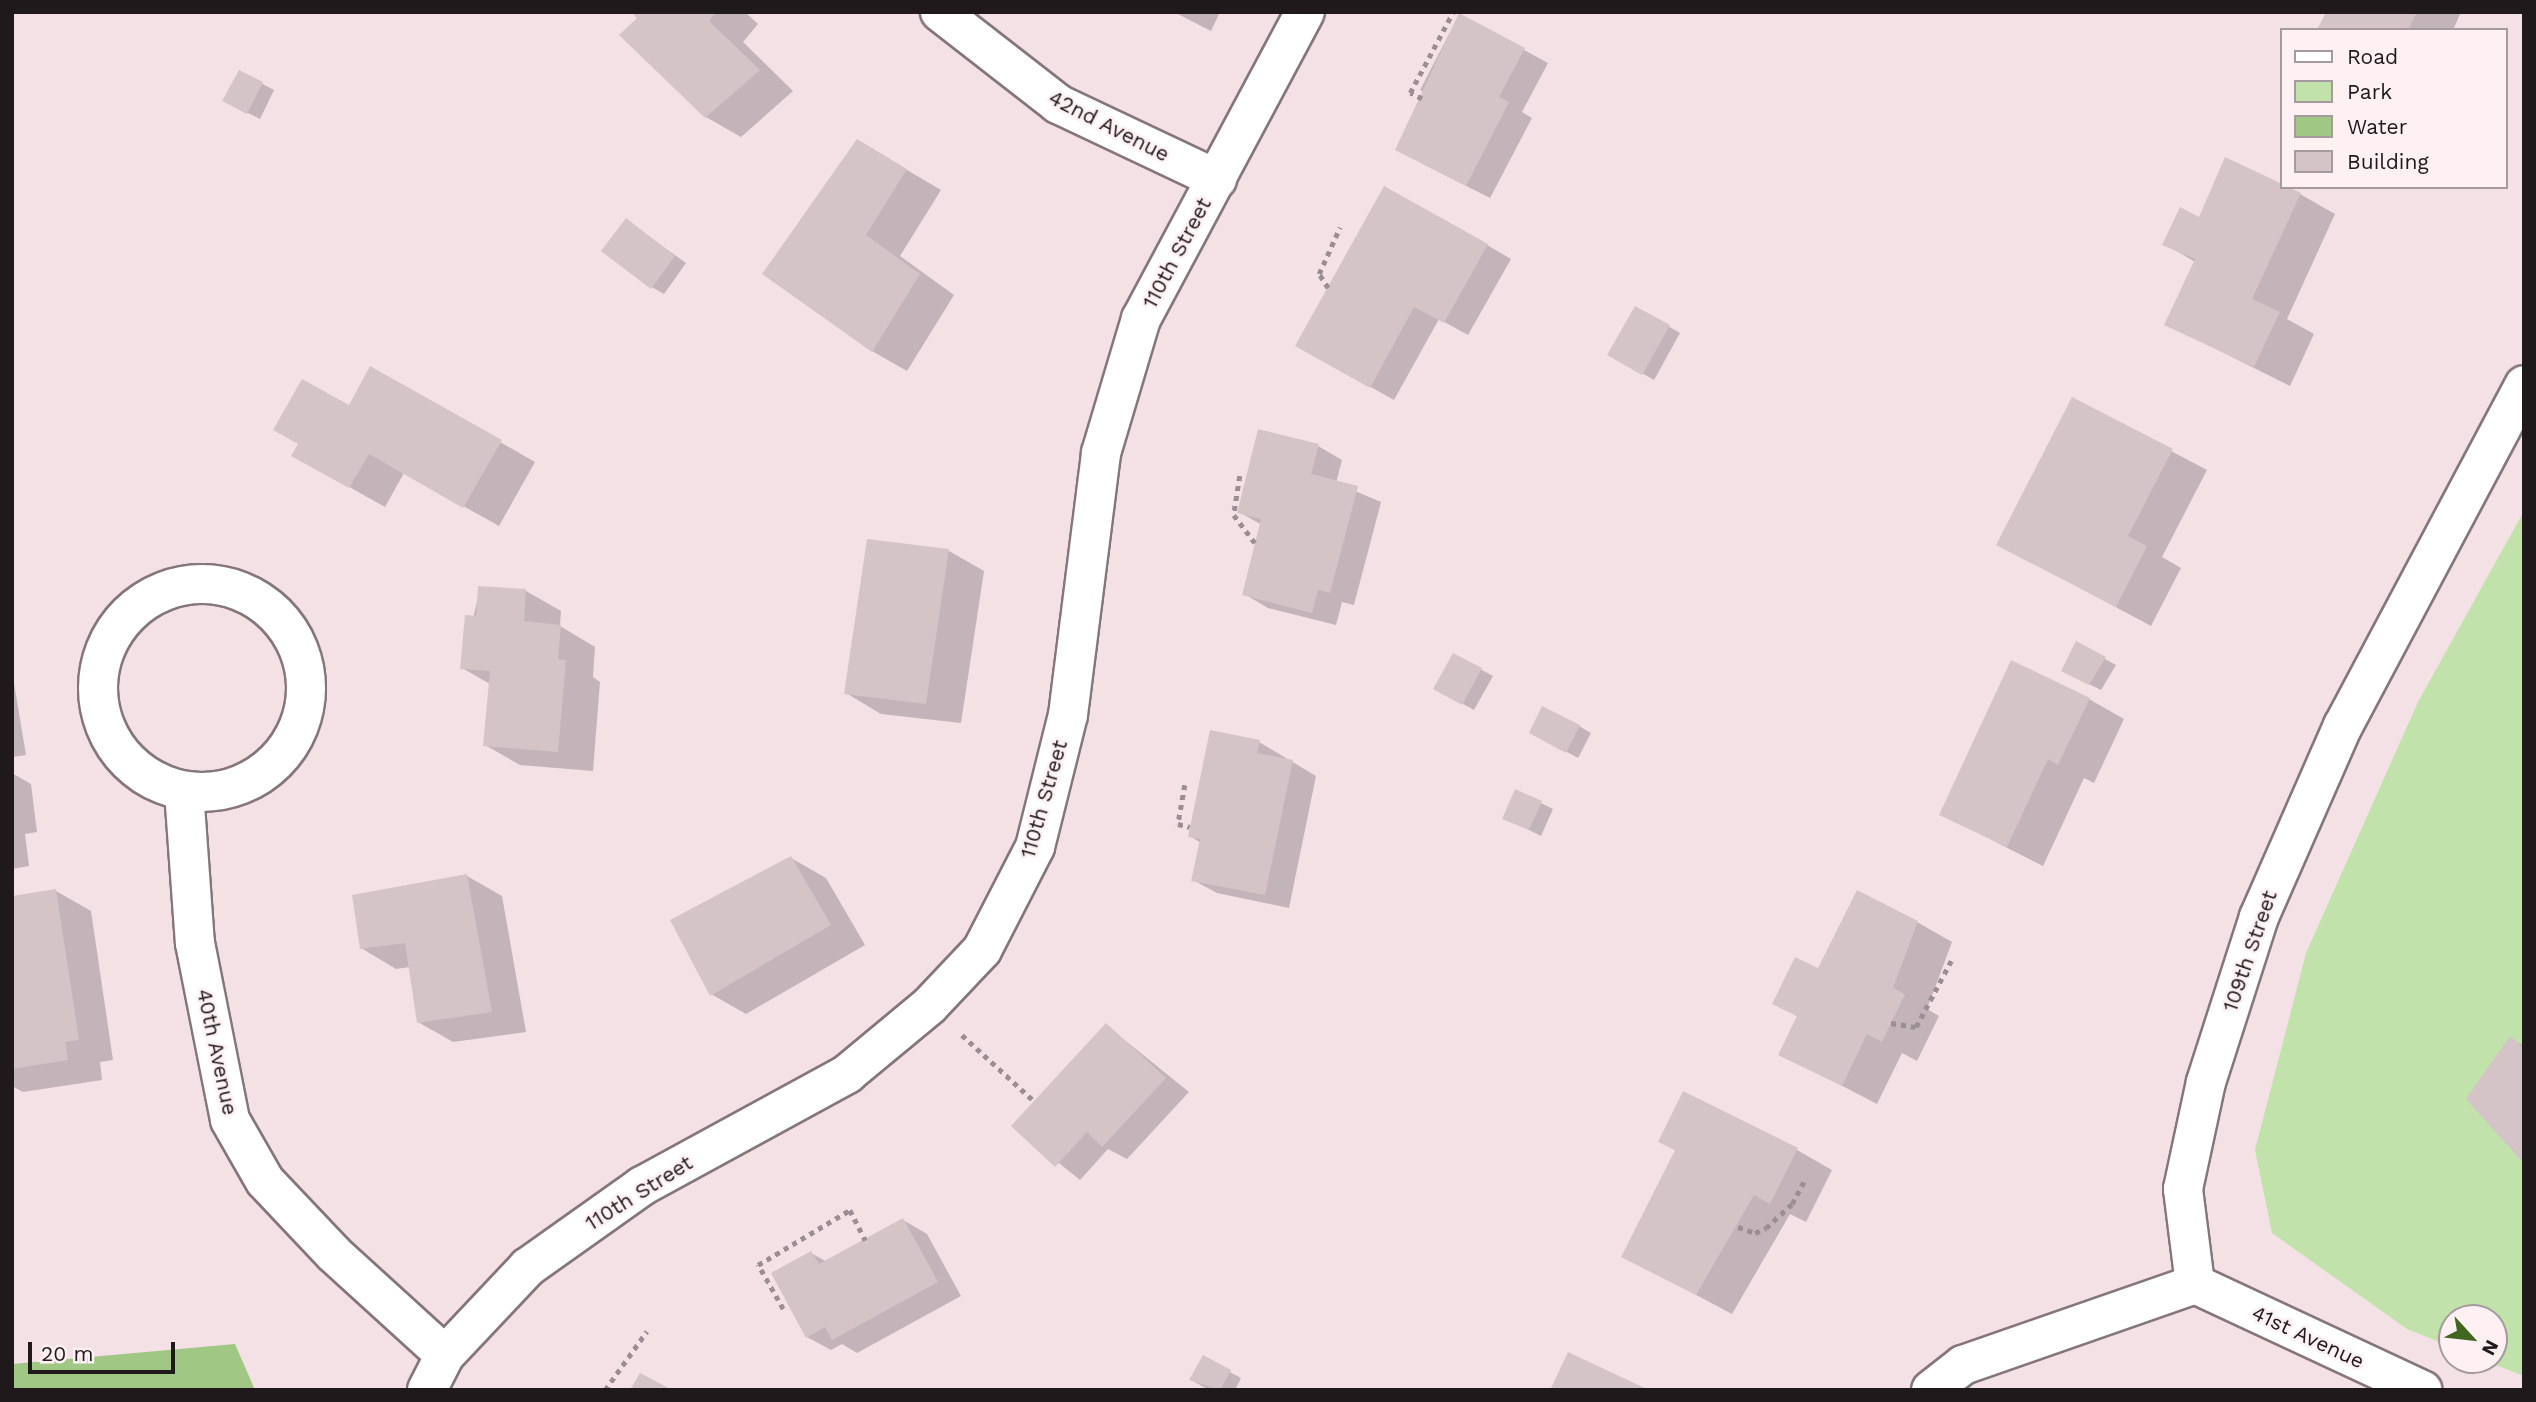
<!DOCTYPE html>
<style>
body{margin:0}
#map{position:relative;width:2536px;height:1402px;overflow:hidden;background:#f3e1e6;font-family:"Work Sans",sans-serif}
div>[style]{position:absolute}
.green>*{inset:0;background:#c2e2ac}
.water>*{inset:0;background:#a0c884}
.shadow>*{inset:0;background:#0003}
.building>*{inset:0;background:#d4c4c8}
.path>*{height:4.5px;margin-top:-2.25px;transform-origin:0;background:repeating-linear-gradient(90deg,#9b8e92 0 5px,transparent 0 10px)}
.roads{filter:drop-shadow(2px 0 #85767a) drop-shadow(-2px 0 #85767a) drop-shadow(0 2px #85767a) drop-shadow(0 -2px #85767a)}
.minor>*{height:38px;margin:-19px;padding:0 19px;transform-origin:19px;border-radius:19px;background:#fff}
.minor>.ring{margin:-19px;padding:0;box-sizing:content-box;background:none;border:38px solid #fff;border-radius:50%}
span{translate:-50% -50%;white-space:nowrap;text-align:center;line-height:1.15;-webkit-text-stroke:5px #fef0f3;paint-order:stroke}
.street-label{font-size:21px;color:#1f191b}
.frame{position:absolute;inset:0;border:14px solid #1f191b;pointer-events:none}
.legend{position:absolute;left:2280px;top:28px;width:228px;height:161px;box-sizing:border-box;background:#fef0f3;border:2px solid #a59a9d;margin:0;padding:9px 12px;list-style:none;font-size:21px;color:#1f191b}
.legend li{display:flex;align-items:center;gap:14px;height:35px}
.legend b{width:35px;border:2px solid #a59a9d}
.north{position:absolute;left:2438px;top:1304px;width:70px;height:70px;box-sizing:border-box;background:#fef0f3;border:2px solid #a59a9d;border-radius:50%;rotate:117deg;font-size:19px;font-weight:700;line-height:28px;text-align:center;color:#1f191b}
.north::after{content:'';display:block;margin:auto;width:24px;height:32px;background:#416620;clip-path:polygon(50% 0,100% 100%,50% 72%,0 100%)}
.scale{position:absolute;left:28px;top:1342px;width:147px;height:32px;box-sizing:border-box;border:4px solid #1f191b;border-top:0;padding-left:9px;font-size:21px;line-height:24px;white-space:nowrap;color:#1f191b;-webkit-text-stroke:5px #fef0f3;paint-order:stroke}
</style>
<div id="map">
<div class="green">
<i style="clip-path:polygon(2524px 511px,2524px 1376px,2483px 1360px,2494px 1360px,2494px 1318px,2452px 1318px,2452px 1347px,2407px 1329px,2272px 1233px,2255px 1150px,2306px 953px,2418px 702px)"></i>
</div>
<div class="water">
<i style="clip-path:polygon(235px 1344px,255px 1390px,12px 1390px,12px 1364px)"></i>
</div>
<div class="shadow">
<i style="clip-path:polygon(633px 12px,745px 12px,758px 24px,743px 42px,793px 91px,741px 137px,706px 117px)"></i>
<i style="clip-path:polygon(1174px 12px,1220px 12px,1211px 31px)"></i>
<i style="clip-path:polygon(2327px 12px,2461px 12px,2453px 30px,2319px 30px)"></i>
<i style="clip-path:polygon(1459px 15px,1548px 63px,1522px 112px,1532px 118px,1490px 198px,1421px 163px,1427px 94px,1420px 90px)"></i>
<i style="clip-path:polygon(240px 72px,274px 90px,260px 119px,236px 107px)"></i>
<i style="clip-path:polygon(858px 141px,941px 190px,900px 256px,954px 295px,907px 371px,872px 351px)"></i>
<i style="clip-path:polygon(2300px 194px,2335px 214px,2287px 319px,2314px 334px,2290px 386px,2166px 324px,2195px 262px,2165px 244px,2200px 219px)"></i>
<i style="clip-path:polygon(627px 221px,686px 263px,664px 294px,652px 287px)"></i>
<i style="clip-path:polygon(1487px 245px,1511px 259px,1468px 335px,1439px 319px,1394px 400px,1297px 346px)"></i>
<i style="clip-path:polygon(1636px 308px,1680px 333px,1654px 380px,1610px 355px)"></i>
<i style="clip-path:polygon(371px 368px,535px 462px,499px 526px,404px 473px,385px 507px,328px 475px,300px 443px,349px 407px)"></i>
<i style="clip-path:polygon(2073px 399px,2207px 470px,2162px 557px,2181px 568px,2151px 626px,1998px 544px)"></i>
<i style="clip-path:polygon(1318px 446px,1342px 460px,1336px 483px,1381px 502px,1354px 605px,1342px 602px,1336px 625px,1268px 608px,1244px 594px,1262px 525px,1239px 512px)"></i>
<i style="clip-path:polygon(868px 540px,949px 551px,984px 571px,961px 723px,881px 714px,846px 693px)"></i>
<i style="clip-path:polygon(480px 588px,526px 591px,561px 611px,560px 626px,595px 647px,593px 677px,600px 682px,593px 771px,520px 765px,485px 745px,490px 684px,462px 668px)"></i>
<i style="clip-path:polygon(2077px 644px,2116px 665px,2101px 690px,2075px 677px)"></i>
<i style="clip-path:polygon(1454px 655px,1493px 676px,1474px 710px,1436px 689px)"></i>
<i style="clip-path:polygon(12px 671px,26px 755px,12px 757px)"></i>
<i style="clip-path:polygon(2089px 699px,2124px 719px,2094px 783px,2084px 778px,2043px 866px,1941px 814px)"></i>
<i style="clip-path:polygon(1579px 726px,1591px 733px,1578px 758px,1543px 739px)"></i>
<i style="clip-path:polygon(1259px 742px,1316px 776px,1289px 908px,1217px 893px,1193px 880px,1201px 843px,1190px 836px)"></i>
<i style="clip-path:polygon(12px 773px,31px 784px,37px 832px,25px 834px,29px 866px,12px 869px)"></i>
<i style="clip-path:polygon(1541px 803px,1553px 809px,1541px 836px,1505px 818px)"></i>
<i style="clip-path:polygon(791px 858px,826px 878px,865px 945px,746px 1014px,711px 994px)"></i>
<i style="clip-path:polygon(467px 876px,502px 896px,526px 1032px,453px 1042px,418px 1022px,410px 967px,396px 969px,361px 948px)"></i>
<i style="clip-path:polygon(56px 891px,91px 911px,113px 1060px,100px 1062px,102px 1080px,23px 1092px,12px 1086px,12px 897px)"></i>
<i style="clip-path:polygon(1917px 922px,1952px 942px,1927px 1009px,1939px 1016px,1917px 1061px,1902px 1053px,1877px 1104px,1781px 1054px,1798px 1017px,1774px 1003px,1819px 971px)"></i>
<i style="clip-path:polygon(1106px 1025px,1189px 1092px,1127px 1159px,1108px 1149px,1080px 1180px,1013px 1126px)"></i>
<i style="clip-path:polygon(2511px 1039px,2524px 1046px,2524px 1159px,2523px 1155px)"></i>
<i style="clip-path:polygon(1660px 1141px,1797px 1150px,1832px 1170px,1806px 1222px,1790px 1214px,1732px 1314px,1623px 1256px,1676px 1151px)"></i>
<i style="clip-path:polygon(903px 1220px,927px 1234px,961px 1296px,857px 1353px,842px 1344px,831px 1350px,807px 1337px,811px 1253px,827px 1262px)"></i>
<i style="clip-path:polygon(1203px 1358px,1241px 1378px,1235px 1390px,1209px 1390px,1191px 1380px)"></i>
</div>
<div class="building">
<i style="clip-path:polygon(631px 12px,716px 12px,709px 21px,760px 70px,705px 118px,619px 35px,637px 18px)"></i>
<i style="clip-path:polygon(2326px 12px,2417px 12px,2408px 30px,2317px 30px)"></i>
<i style="clip-path:polygon(1459px 13px,1525px 48px,1499px 97px,1509px 102px,1466px 186px,1395px 150px)"></i>
<i style="clip-path:polygon(239px 70px,263px 82px,247px 114px,222px 101px)"></i>
<i style="clip-path:polygon(857px 139px,907px 169px,866px 235px,920px 274px,872px 352px,762px 274px)"></i>
<i style="clip-path:polygon(2225px 157px,2301px 193px,2252px 299px,2280px 312px,2254px 367px,2164px 325px,2195px 259px,2162px 245px,2180px 207px,2199px 217px)"></i>
<i style="clip-path:polygon(1384px 186px,1488px 244px,1444px 323px,1414px 307px,1370px 388px,1295px 346px)"></i>
<i style="clip-path:polygon(626px 218px,675px 256px,651px 289px,601px 251px)"></i>
<i style="clip-path:polygon(1635px 306px,1670px 325px,1642px 375px,1607px 355px)"></i>
<i style="clip-path:polygon(370px 366px,502px 440px,463px 508px,369px 454px,349px 488px,291px 456px,298px 444px,273px 430px,302px 379px,349px 405px)"></i>
<i style="clip-path:polygon(2072px 397px,2173px 449px,2128px 536px,2147px 546px,2116px 607px,1996px 545px)"></i>
<i style="clip-path:polygon(1258px 429px,1319px 444px,1311px 474px,1358px 486px,1330px 593px,1318px 590px,1312px 613px,1242px 595px,1261px 519px,1237px 513px)"></i>
<i style="clip-path:polygon(867px 539px,949px 549px,926px 704px,844px 694px)"></i>
<i style="clip-path:polygon(478px 586px,526px 589px,524px 621px,561px 625px,558px 659px,566px 660px,558px 752px,483px 746px,490px 671px,460px 669px,465px 615px,476px 616px)"></i>
<i style="clip-path:polygon(2076px 641px,2106px 657px,2089px 685px,2061px 671px)"></i>
<i style="clip-path:polygon(1453px 653px,1482px 668px,1462px 705px,1433px 689px)"></i>
<i style="clip-path:polygon(2011px 660px,2090px 698px,2058px 765px,2048px 759px,2007px 847px,1939px 815px)"></i>
<i style="clip-path:polygon(1542px 706px,1580px 725px,1566px 753px,1529px 733px)"></i>
<i style="clip-path:polygon(1210px 730px,1260px 740px,1257px 753px,1293px 760px,1265px 895px,1191px 881px,1200px 839px,1188px 837px)"></i>
<i style="clip-path:polygon(1515px 789px,1542px 801px,1529px 830px,1502px 819px)"></i>
<i style="clip-path:polygon(791px 856px,831px 925px,710px 996px,670px 920px)"></i>
<i style="clip-path:polygon(467px 874px,492px 1012px,417px 1023px,405px 943px,360px 949px,352px 895px)"></i>
<i style="clip-path:polygon(56px 889px,79px 1040px,65px 1042px,68px 1060px,12px 1069px,12px 896px)"></i>
<i style="clip-path:polygon(1857px 890px,1918px 921px,1893px 988px,1905px 994px,1882px 1042px,1867px 1034px,1842px 1086px,1778px 1055px,1797px 1016px,1772px 1004px,1795px 957px,1818px 968px)"></i>
<i style="clip-path:polygon(1106px 1023px,1166px 1078px,1102px 1147px,1087px 1132px,1055px 1167px,1011px 1126px)"></i>
<i style="clip-path:polygon(2510px 1036px,2524px 1048px,2523px 1163px,2466px 1099px)"></i>
<i style="clip-path:polygon(1683px 1091px,1798px 1148px,1770px 1204px,1754px 1195px,1696px 1295px,1621px 1257px,1675px 1150px,1658px 1142px)"></i>
<i style="clip-path:polygon(903px 1218px,938px 1282px,832px 1340px,825px 1327px,806px 1338px,771px 1273px,811px 1251px,819px 1264px)"></i>
<i style="clip-path:polygon(1568px 1352px,1649px 1390px,1550px 1390px)"></i>
<i style="clip-path:polygon(1203px 1355px,1231px 1370px,1220px 1390px,1189px 1380px)"></i>
<i style="clip-path:polygon(640px 1373px,657px 1382px,672px 1390px,630px 1390px)"></i>
</div>
<div class="path">
<i style="left:1422px;top:99px;width:13px;rotate:-153deg"></i>
<i style="left:1410px;top:93px;width:92px;rotate:-62deg"></i>
<i style="left:1328px;top:288px;width:17px;rotate:-123deg"></i>
<i style="left:1319px;top:274px;width:51px;rotate:-65.9deg"></i>
<i style="left:1240px;top:476px;width:39px;rotate:99deg"></i>
<i style="left:1234px;top:515px;width:35px;rotate:53deg"></i>
<i style="left:1185px;top:785px;width:40px;rotate:100deg"></i>
<i style="left:1178px;top:824px;width:12px;rotate:14deg"></i>
<i style="left:1891px;top:1023px;width:25px;rotate:9deg"></i>
<i style="left:1916px;top:1027px;width:75px;rotate:-62.1deg"></i>
<i style="left:962px;top:1035px;width:98px;rotate:42.5deg"></i>
<i style="left:1738px;top:1227px;width:18px;rotate:19deg"></i>
<i style="left:1755px;top:1233px;width:12px;rotate:-24deg"></i>
<i style="left:1766px;top:1228px;width:35px;rotate:-43deg"></i>
<i style="left:1792px;top:1204px;width:30px;rotate:-62deg"></i>
<i style="left:783px;top:1309px;width:51px;rotate:-119.6deg"></i>
<i style="left:758px;top:1265px;width:107px;rotate:-30.9deg"></i>
<i style="left:850px;top:1210px;width:34px;rotate:63deg"></i>
<i style="left:605px;top:1390px;width:72px;rotate:-54.6deg"></i>
</div>
<div class="roads">
<div class="minor">
<i style="left:940px;top:12px;width:150px;rotate:37.9deg"></i>
<i style="left:1058px;top:104px;width:176px;rotate:25.3deg"></i>
<i class="ring" style="left:98px;top:584px;width:170px;height:170px"></i>
<i style="left:184px;top:791px;width:152px;rotate:85.9deg"></i>
<i style="left:195px;top:943px;width:180px;rotate:78.8deg"></i>
<i style="left:230px;top:1120px;width:70px;rotate:60.2deg"></i>
<i style="left:265px;top:1181px;width:100px;rotate:46.6deg"></i>
<i style="left:334px;top:1254px;width:150px;rotate:42.3deg"></i>
<i style="left:2195px;top:1284px;width:251px;rotate:25deg"></i>
<i style="left:427px;top:1390px;width:39px;rotate:-63deg"></i>
<i style="left:445px;top:1355px;width:121px;rotate:-46.7deg"></i>
<i style="left:528px;top:1267px;width:140px;rotate:-35.4deg"></i>
<i style="left:642px;top:1186px;width:234px;rotate:-28.6deg"></i>
<i style="left:847px;top:1074px;width:108px;rotate:-39.7deg"></i>
<i style="left:930px;top:1005px;width:76px;rotate:-46.6deg"></i>
<i style="left:982px;top:950px;width:116px;rotate:-62.8deg"></i>
<i style="left:1035px;top:847px;width:136px;rotate:-76deg"></i>
<i style="left:1068px;top:715px;width:264px;rotate:-82.8deg"></i>
<i style="left:1101px;top:453px;width:140px;rotate:-73.4deg"></i>
<i style="left:1141px;top:319px;width:348px;rotate:-61.9deg"></i>
<i style="left:1931px;top:1390px;width:41px;rotate:-38deg"></i>
<i style="left:1963px;top:1365px;width:246px;rotate:-19.2deg"></i>
<i style="left:2195px;top:1284px;width:96px;rotate:-97.2deg"></i>
<i style="left:2183px;top:1189px;width:109px;rotate:-77.9deg"></i>
<i style="left:2206px;top:1082px;width:173px;rotate:-72.2deg"></i>
<i style="left:2259px;top:917px;width:209px;rotate:-66.3deg"></i>
<i style="left:2343px;top:726px;width:386px;rotate:-62deg"></i>
</div>
</div>
<div class="street-label">
<span style="left:1109px;top:126px;rotate:27deg">42nd Avenue</span>
<span style="left:1177px;top:253px;rotate:-62deg">110th Street</span>
<span style="left:1044px;top:799px;rotate:-74deg">110th Street</span>
<span style="left:2250px;top:951px;rotate:-71deg">109th Street</span>
<span style="left:217px;top:1052px;rotate:78deg">40th Avenue</span>
<span style="left:639px;top:1193px;rotate:-32deg">110th Street</span>
<span style="left:2308px;top:1337px;rotate:25deg">41st Avenue</span>
</div>
<div class="frame"></div>
<ul class="legend">
<li><b style="height:9px;background:#fff"></b>Road</li>
<li><b style="height:19px;background:#c2e2ac"></b>Park</li>
<li><b style="height:19px;background:#a0c884"></b>Water</li>
<li><b style="height:19px;background:#d4c4c8"></b>Building</li>
</ul>
<div class="north">N</div>
<div class="scale">20 m</div>
</div>
